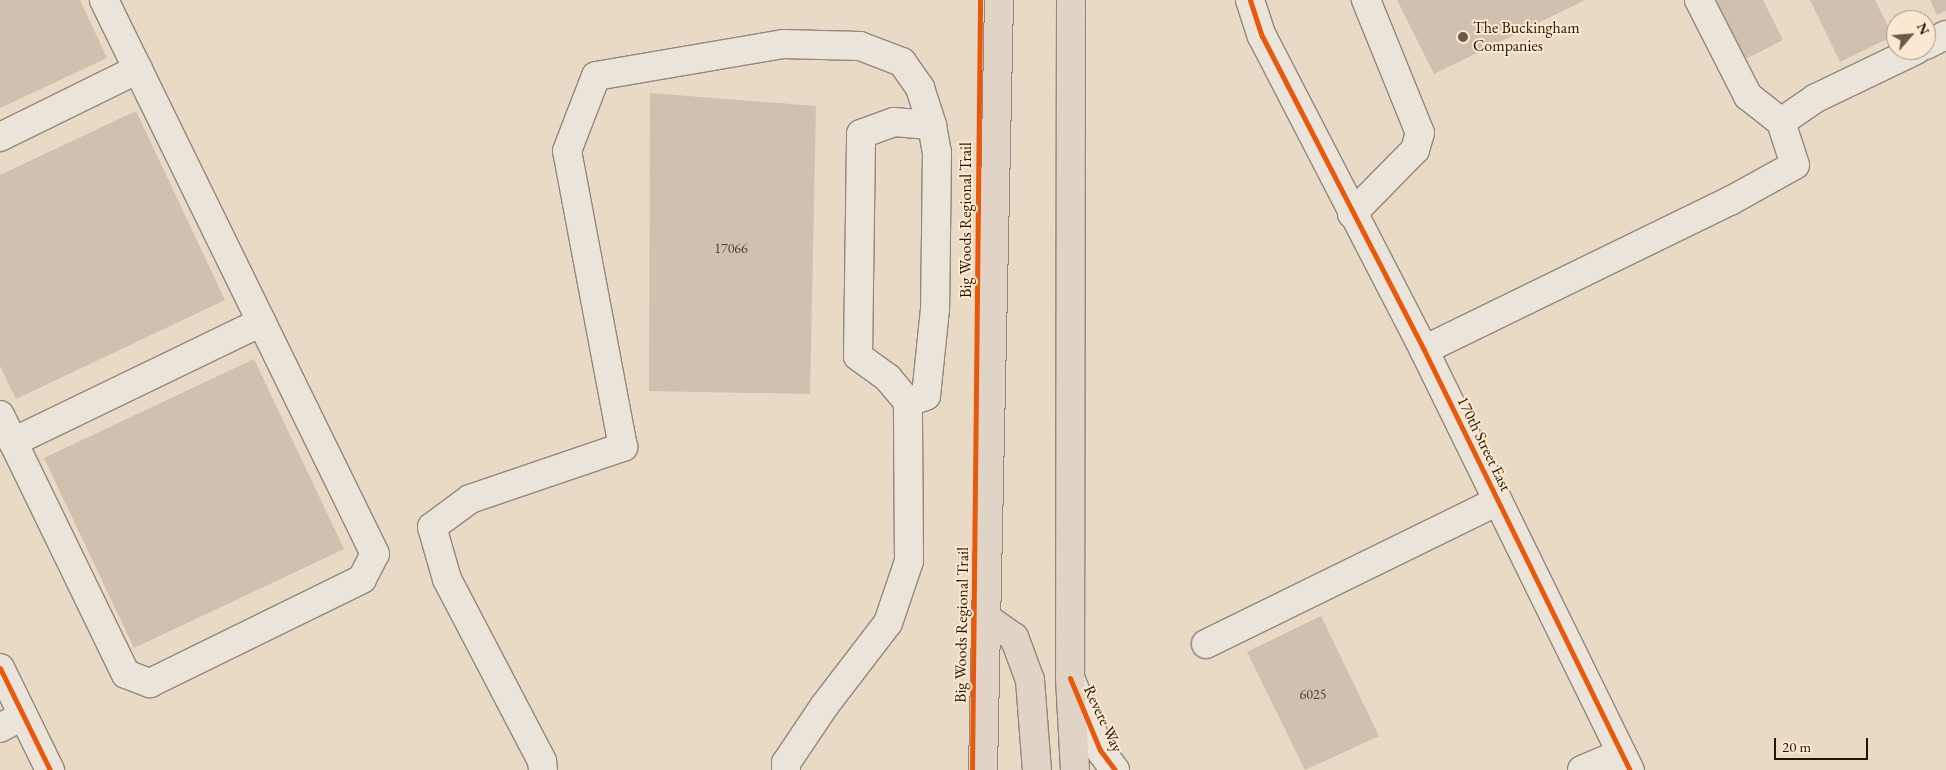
<!DOCTYPE html>
<style>
body{margin:0}
#map{position:relative;width:1946px;height:770px;overflow:hidden;background:#e8dac5;font-family:"EB Garamond",serif}
div>[style]{position:absolute}
.building>*{inset:0;background:#d1bfb0}
.roads{filter:drop-shadow(1px 0 #93887a) drop-shadow(-1px 0 #93887a) drop-shadow(0 1px #93887a) drop-shadow(0 -1px #93887a)}
.minor>*{height:28px;margin:-14px;padding:0 14px;transform-origin:14px;border-radius:14px;background:#ebe4da}
.major>*{height:28px;margin:-14px;padding:0 14px;transform-origin:14px;border-radius:14px;background:#dfd4c5}
.cycleway>*{height:5px;margin:-2.5px;padding:0 2.5px;transform-origin:2.5px;border-radius:2.5px;background:#e8590c}
.dots>*{width:14px;height:14px;translate:-50% -50%;box-sizing:border-box;border:2px solid #fae9d0;border-radius:50%}
span{translate:-50% -50%;white-space:nowrap;text-align:center;line-height:1.15;-webkit-text-stroke:4px #fae9d0;paint-order:stroke}
.number-label{font-size:14px;color:#533e2c}
.number-label span{-webkit-text-stroke-width:0}
.poi-label{font-size:16px;color:#291300}
.left{translate:0 -50%;text-align:left}
.street-label{font-size:16px;color:#291300}
.north{position:absolute;left:1886px;top:10px;width:50px;height:50px;box-sizing:border-box;background:#fae9d0;border:1px solid #a6937d;border-radius:50%;rotate:63deg;font-size:14px;font-weight:700;line-height:20px;text-align:center;color:#291300}
.north::after{content:'';display:block;margin:auto;width:18px;height:22px;background:#6c5945;clip-path:polygon(50% 0,100% 100%,50% 72%,0 100%)}
.scale{position:absolute;left:1774px;top:738px;width:94px;height:22px;box-sizing:border-box;border:2px solid #291300;border-top:0;padding-left:6px;font-size:15px;line-height:18px;white-space:nowrap;color:#291300;-webkit-text-stroke:4px #fae9d0;paint-order:stroke}
</style>
<div id="map">
<div class="building">
<i style="clip-path:polygon(0 0,80px 0,107px 58px,0 108px)"></i>
<i style="clip-path:polygon(1397px 0,1585px 0,1434px 74px)"></i>
<i style="clip-path:polygon(1712px 0,1763px 0,1783px 40px,1742px 61px)"></i>
<i style="clip-path:polygon(1810px 0,1875px 0,1893px 36px,1840px 62px)"></i>
<i style="clip-path:polygon(1930px 0,1946px 0,1946px 11px,1937px 15px)"></i>
<i style="clip-path:polygon(650px 93px,816px 106px,810px 394px,649px 391px)"></i>
<i style="clip-path:polygon(136px 111px,225px 300px,16px 399px,0 366px,0 175px)"></i>
<i style="clip-path:polygon(254px 359px,344px 549px,134px 648px,44px 458px)"></i>
<i style="clip-path:polygon(1321px 616px,1379px 736px,1305px 770px,1247px 652px)"></i>
</div>
<div class="roads">
<div class="minor">
<i style="left:1250px;top:0;width:38px;rotate:72deg"></i>
<i style="left:1262px;top:36px;width:353px;rotate:62.7deg"></i>
<i style="left:1424px;top:350px;width:468px;rotate:63.9deg"></i>
<i style="left:1699px;top:0;width:108px;rotate:63deg"></i>
<i style="left:1748px;top:96px;width:42px;rotate:38.2deg"></i>
<i style="left:1926px;top:45px;width:22px;rotate:-27deg"></i>
<i style="left:0;top:137px;width:154px;rotate:-26.2deg"></i>
<i style="left:1352px;top:214px;width:90px;rotate:-45.5deg"></i>
<i style="left:1415px;top:150px;width:18px;rotate:-74deg"></i>
<i style="left:1420px;top:133px;width:144px;rotate:-112.1deg"></i>
<i style="left:1424px;top:350px;width:340px;rotate:-26deg"></i>
<i style="left:1730px;top:201px;width:74px;rotate:-29deg"></i>
<i style="left:1795px;top:165px;width:45px;rotate:-108deg"></i>
<i style="left:1781px;top:122px;width:42px;rotate:-34.4deg"></i>
<i style="left:1816px;top:98px;width:111px;rotate:-25.6deg"></i>
<i style="left:0;top:415px;width:288px;rotate:64.1deg"></i>
<i style="left:126px;top:674px;width:26px;rotate:21deg"></i>
<i style="left:150px;top:683px;width:236px;rotate:-26.1deg"></i>
<i style="left:362px;top:579px;width:28px;rotate:-63deg"></i>
<i style="left:375px;top:554px;width:617px;rotate:-116.07deg"></i>
<i style="left:13px;top:442px;width:276px;rotate:-25.8deg"></i>
<i style="left:1206px;top:644px;width:325px;rotate:-26.1deg"></i>
<i style="left:0;top:668px;width:114px;rotate:63.9deg"></i>
<i style="left:1071px;top:680px;width:76px;rotate:67.5deg"></i>
<i style="left:1100px;top:750px;width:25px;rotate:53deg"></i>
<i style="left:0;top:728px;width:26px;rotate:-29deg"></i>
<i style="left:543px;top:770px;width:9px;rotate:-96deg"></i>
<i style="left:542px;top:761px;width:205px;rotate:-117.6deg"></i>
<i style="left:447px;top:579px;width:54px;rotate:-106.1deg"></i>
<i style="left:432px;top:527px;width:47px;rotate:-36.4deg"></i>
<i style="left:470px;top:499px;width:162px;rotate:-18.8deg"></i>
<i style="left:623px;top:447px;width:301px;rotate:-100.7deg"></i>
<i style="left:567px;top:151px;width:80px;rotate:-68.9deg"></i>
<i style="left:596px;top:76px;width:190px;rotate:-9.7deg"></i>
<i style="left:783px;top:44px;width:77px;rotate:1.5deg"></i>
<i style="left:860px;top:46px;width:45px;rotate:20.9deg"></i>
<i style="left:902px;top:62px;width:32px;rotate:55deg"></i>
<i style="left:920px;top:88px;width:39px;rotate:72deg"></i>
<i style="left:786px;top:770px;width:7px;rotate:-90deg"></i>
<i style="left:786px;top:763px;width:70px;rotate:-56.1deg"></i>
<i style="left:825px;top:705px;width:103px;rotate:-52.5deg"></i>
<i style="left:888px;top:623px;width:65px;rotate:-71.3deg"></i>
<i style="left:909px;top:561px;width:159px;rotate:-90.4deg"></i>
<i style="left:908px;top:402px;width:31px;rotate:-130deg"></i>
<i style="left:888px;top:378px;width:37px;rotate:-144deg"></i>
<i style="left:858px;top:356px;width:222px;rotate:-89.2deg"></i>
<i style="left:861px;top:134px;width:35px;rotate:-20deg"></i>
<i style="left:894px;top:122px;width:38px;rotate:5deg"></i>
<i style="left:932px;top:125px;width:27px;rotate:80deg"></i>
<i style="left:937px;top:152px;width:157px;rotate:90.7deg"></i>
<i style="left:935px;top:309px;width:87px;rotate:95.9deg"></i>
<i style="left:926px;top:396px;width:19px;rotate:162deg"></i>
<i style="left:1582px;top:770px;width:43px;rotate:-23deg"></i>
</div>
<div class="major">
<i style="left:1071px;top:0;width:678px;rotate:90.08deg"></i>
<i style="left:1070px;top:678px;width:92px;rotate:86.9deg"></i>
<i style="left:988px;top:619px;width:32px;rotate:35deg"></i>
<i style="left:1014px;top:637px;width:46px;rotate:69.6deg"></i>
<i style="left:1030px;top:680px;width:90px;rotate:85.6deg"></i>
<i style="left:983px;top:770px;width:770px;rotate:-88.81deg"></i>
</div>
</div>
<div class="cycleway">
<i style="left:1250px;top:0;width:38px;rotate:72deg"></i>
<i style="left:1262px;top:36px;width:353px;rotate:62.7deg"></i>
<i style="left:1424px;top:350px;width:468px;rotate:63.9deg"></i>
<i style="left:0;top:668px;width:114px;rotate:63.9deg"></i>
<i style="left:1070px;top:678px;width:78px;rotate:67.4deg"></i>
<i style="left:1100px;top:750px;width:25px;rotate:53deg"></i>
<i style="left:972px;top:770px;width:770px;rotate:-89.4deg"></i>
</div>
<div class="dots">
<i style="left:1463px;top:37px;background:#6c5945"></i>
</div>
<div class="number-label">
<span style="left:731px;top:248px">17066</span>
<span style="left:1313px;top:694px">6025</span>
</div>
<div class="poi-label">
<span class="left" style="left:1473px;top:37px">The Buckingham<br>Companies</span>
</div>
<div class="street-label">
<span style="left:966px;top:220px;rotate:-90deg">Big Woods Regional Trail</span>
<span style="left:1484px;top:444px;rotate:64deg">170th Street East</span>
<span style="left:962px;top:625px;rotate:-89deg">Big Woods Regional Trail</span>
<span style="left:1103px;top:719px;rotate:65deg">Revere Way</span>
</div>
<div class="north">N</div>
<div class="scale">20 m</div>
</div>
